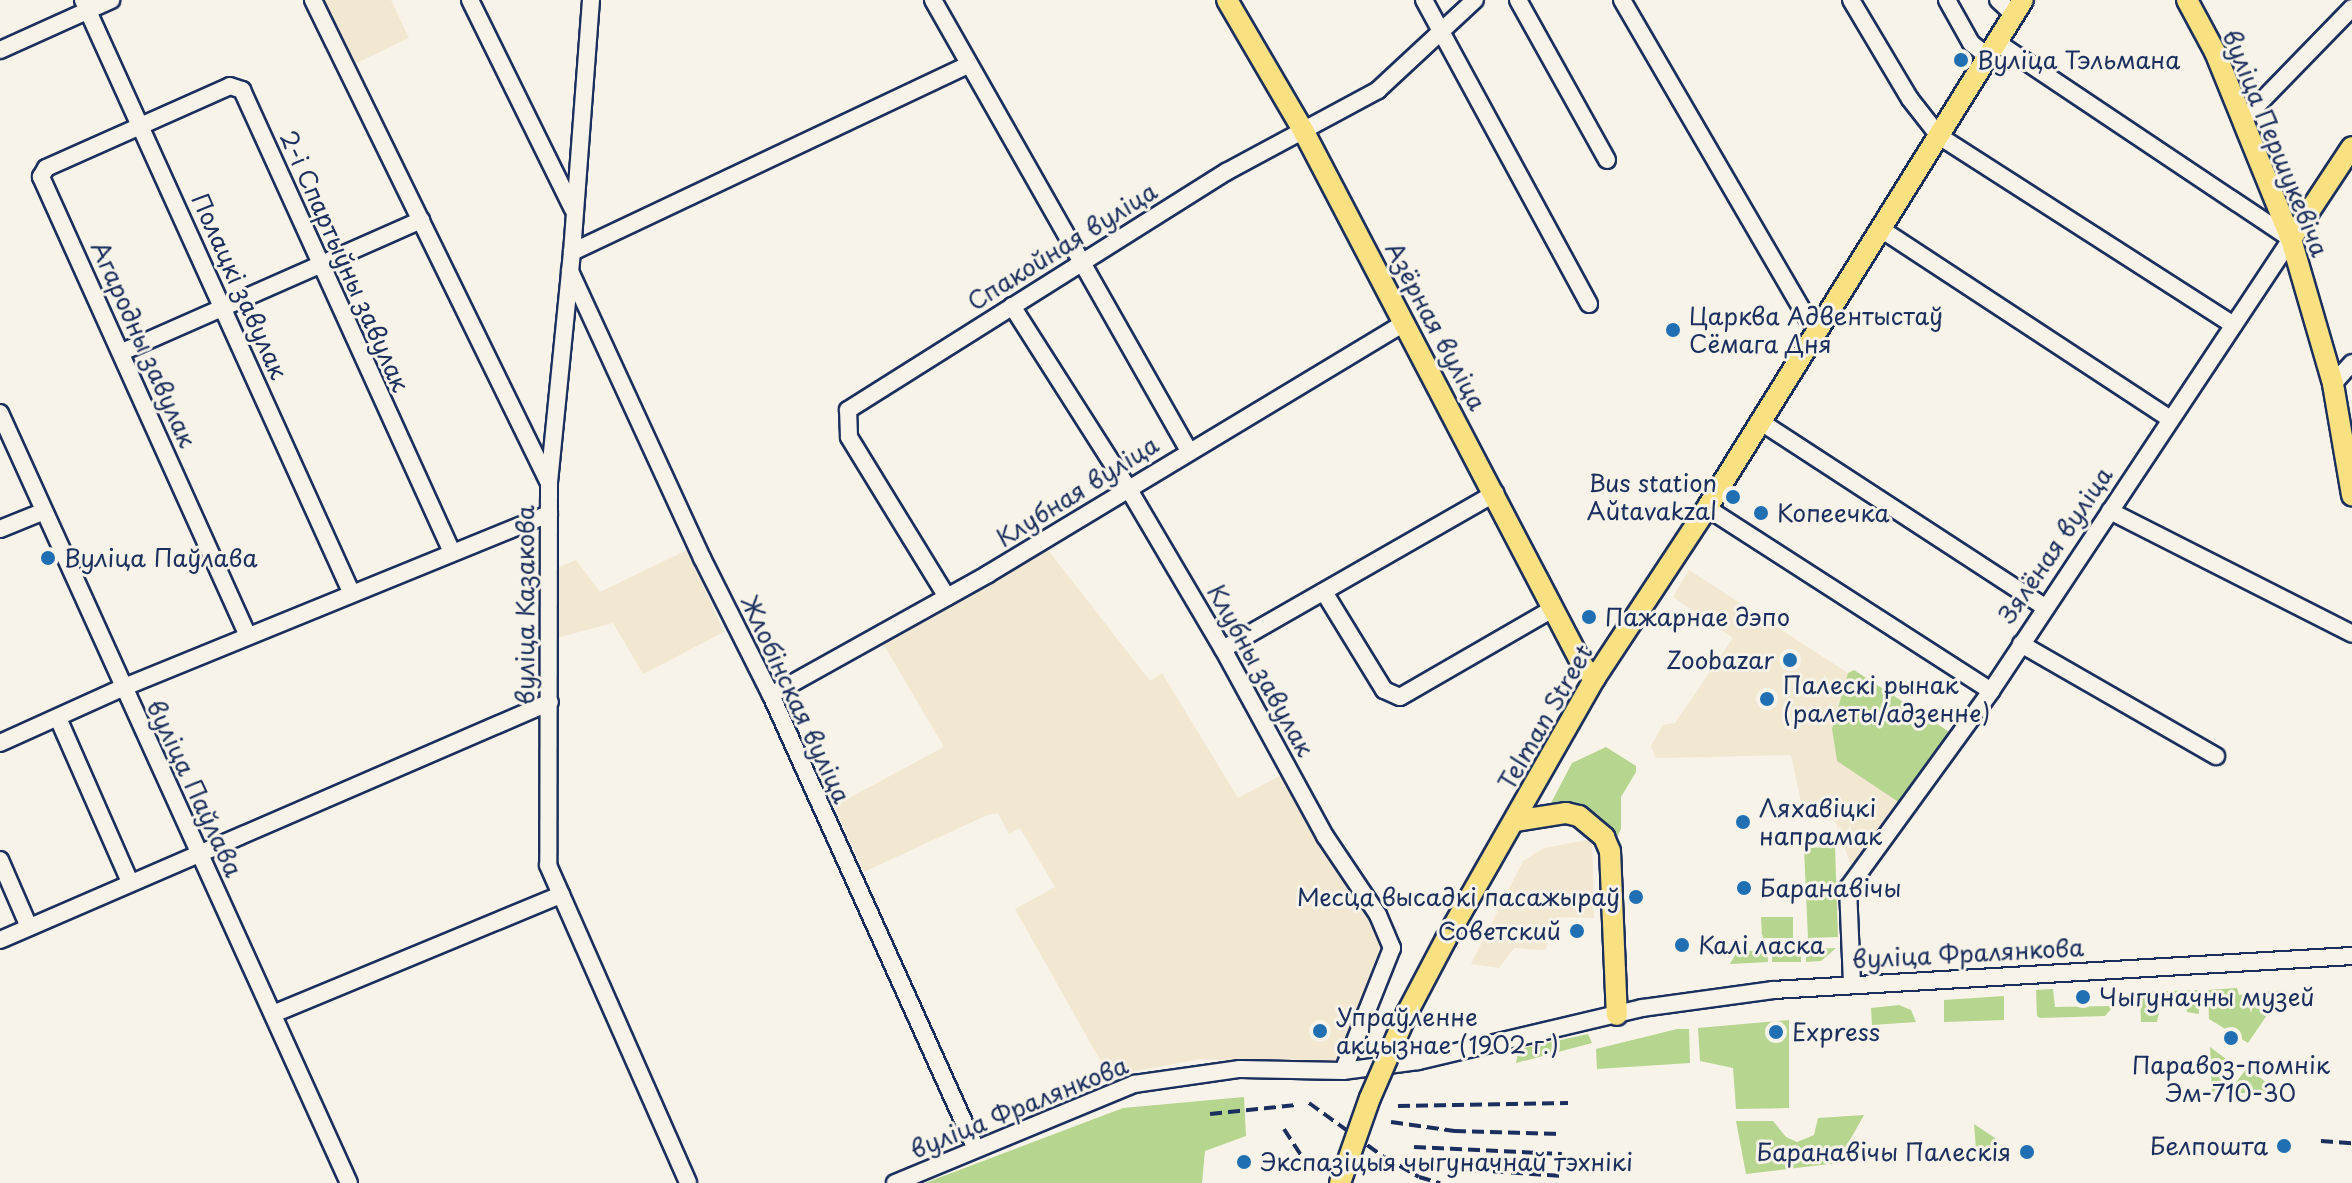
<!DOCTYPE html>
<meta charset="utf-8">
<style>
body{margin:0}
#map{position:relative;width:2352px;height:1183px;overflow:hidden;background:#f7f3e8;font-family:"Playpen Sans",sans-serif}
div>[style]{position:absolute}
.built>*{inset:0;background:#f2e7d1}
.green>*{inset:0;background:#b6d58e}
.roads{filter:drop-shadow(2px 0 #1b2f5e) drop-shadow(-2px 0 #1b2f5e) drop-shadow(0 2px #1b2f5e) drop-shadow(0 -2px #1b2f5e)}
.minor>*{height:16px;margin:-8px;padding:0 8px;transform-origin:8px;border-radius:8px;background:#f7f3e8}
.major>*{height:20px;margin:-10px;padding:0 10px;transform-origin:10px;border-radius:10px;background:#f9e181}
.rail>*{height:4px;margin-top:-2px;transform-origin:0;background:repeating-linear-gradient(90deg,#1b2f5e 0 12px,transparent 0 18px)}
.bridges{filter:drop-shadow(2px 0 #1b2f5e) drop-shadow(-2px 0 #1b2f5e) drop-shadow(0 2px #1b2f5e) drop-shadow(0 -2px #1b2f5e)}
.major-bridge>*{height:20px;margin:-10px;padding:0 10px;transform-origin:10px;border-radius:10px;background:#f9e181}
.dots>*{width:22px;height:22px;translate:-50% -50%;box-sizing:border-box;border:4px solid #f7f3e8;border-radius:50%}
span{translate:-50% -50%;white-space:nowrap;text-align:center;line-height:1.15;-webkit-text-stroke:6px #f7f3e8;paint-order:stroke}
.poi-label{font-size:24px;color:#1b2f5e}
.left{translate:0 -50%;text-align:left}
.right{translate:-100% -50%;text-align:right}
.street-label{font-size:24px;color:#1b2f5e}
</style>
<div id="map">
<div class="built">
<i style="clip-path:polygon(321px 0,391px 0,409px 38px,352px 65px)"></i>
<i style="clip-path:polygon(687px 550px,724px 632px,643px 674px,613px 623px,556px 638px,554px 569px,576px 560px,600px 592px)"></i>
<i style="clip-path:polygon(1048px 550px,1150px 681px,1162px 673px,1238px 798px,1285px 773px,1384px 938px,1385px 953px,1342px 1064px,1200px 1059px,1109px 1076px,1015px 909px,1055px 887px,1020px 828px,1009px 834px,998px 813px,987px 815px,864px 872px,834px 806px,944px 747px,881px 640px)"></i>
<i style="clip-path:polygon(1689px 570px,1848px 673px,1832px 729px,1837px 761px,1900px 803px,1853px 871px,1836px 823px,1820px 810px,1803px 811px,1791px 755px,1656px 758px,1651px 746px,1663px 725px,1675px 723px,1733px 638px,1673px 597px)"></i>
<i style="clip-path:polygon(1592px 839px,1594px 918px,1561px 917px,1561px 925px,1550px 924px,1546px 950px,1514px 948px,1499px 968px,1471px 964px,1523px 861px,1544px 848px)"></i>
</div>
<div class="green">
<i style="clip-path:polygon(1854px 670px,1951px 733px,1900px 803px,1837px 761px,1832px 729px,1848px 673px)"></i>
<i style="clip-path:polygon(1606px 747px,1636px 766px,1636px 772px,1621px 797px,1621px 829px,1616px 840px,1608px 830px,1551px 803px,1572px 763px)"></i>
<i style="clip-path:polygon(1835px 847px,1838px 937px,1808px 938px,1804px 848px)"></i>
<i style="clip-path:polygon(1761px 917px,1793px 917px,1793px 938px,1762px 938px)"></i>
<i style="clip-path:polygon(1836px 948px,1821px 961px,1806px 962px,1806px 949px)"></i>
<i style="clip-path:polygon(1801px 949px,1801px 962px,1772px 962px,1772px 950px)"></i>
<i style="clip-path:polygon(1767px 950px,1768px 962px,1730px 964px,1737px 952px)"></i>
<i style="clip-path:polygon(2237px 988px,2239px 995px,2284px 990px,2248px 1043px,2209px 1019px,2208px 990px)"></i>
<i style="clip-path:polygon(2053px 989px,2055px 1007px,2110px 1006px,2111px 1009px,2105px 1016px,2040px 1018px,2037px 1016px,2036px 990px)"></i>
<i style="clip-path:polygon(2198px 990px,2199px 1014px,2187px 1012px,2185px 1001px,2170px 1002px,2169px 1006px,2160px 1007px,2157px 1022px,2141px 1022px,2140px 992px)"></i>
<i style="clip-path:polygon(2004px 996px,2004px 1020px,1944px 1022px,1944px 1000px)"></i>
<i style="clip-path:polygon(1899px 1005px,1911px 1010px,1916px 1022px,1872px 1025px,1871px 1008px)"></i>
<i style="clip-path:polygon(1789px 1020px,1789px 1108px,1736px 1109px,1733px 1068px,1700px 1061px,1698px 1028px)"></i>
<i style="clip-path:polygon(1677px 1029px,1689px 1029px,1690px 1063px,1597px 1069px,1596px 1049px)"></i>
<i style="clip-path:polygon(1588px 1034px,1592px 1043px,1516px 1063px,1519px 1049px)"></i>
<i style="clip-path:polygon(2210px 1047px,2234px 1065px,2212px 1094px)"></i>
<i style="clip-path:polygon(2247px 1068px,2278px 1091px,2227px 1094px)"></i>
<i style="clip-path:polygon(1244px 1097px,1246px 1136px,1205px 1151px,1202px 1183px,925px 1183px,1123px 1108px)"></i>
<i style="clip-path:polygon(1864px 1115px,1837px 1163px,1746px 1174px,1736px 1121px,1773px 1121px,1786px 1137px,1797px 1142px,1814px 1135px,1818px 1118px)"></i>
<i style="clip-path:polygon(1974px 1124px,1995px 1138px,1996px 1148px,1976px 1149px)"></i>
</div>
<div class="roads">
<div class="minor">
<i style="left:83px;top:0;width:650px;rotate:65.64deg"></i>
<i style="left:313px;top:0;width:535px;rotate:63.96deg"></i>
<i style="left:470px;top:0;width:233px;rotate:63.8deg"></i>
<i style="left:591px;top:0;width:253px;rotate:94.3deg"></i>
<i style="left:572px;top:252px;width:231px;rotate:95.7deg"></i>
<i style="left:549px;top:482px;width:383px;rotate:90.1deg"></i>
<i style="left:548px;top:865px;width:347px;rotate:66.2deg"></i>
<i style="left:933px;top:0;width:519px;rotate:60.42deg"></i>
<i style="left:1424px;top:0;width:346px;rotate:61.5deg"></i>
<i style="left:1518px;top:0;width:183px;rotate:60.9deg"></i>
<i style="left:1622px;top:0;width:369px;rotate:59.8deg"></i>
<i style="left:1808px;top:319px;width:14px;rotate:30deg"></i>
<i style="left:1851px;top:0;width:115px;rotate:59.2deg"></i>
<i style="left:1910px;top:99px;width:47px;rotate:51.9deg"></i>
<i style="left:1939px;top:136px;width:350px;rotate:32.7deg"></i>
<i style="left:1947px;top:0;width:49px;rotate:60.8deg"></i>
<i style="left:1971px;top:43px;width:22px;rotate:39deg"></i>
<i style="left:1998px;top:0;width:22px;rotate:43deg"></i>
<i style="left:0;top:50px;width:122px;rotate:-24.2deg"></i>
<i style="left:2243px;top:120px;width:156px;rotate:-45.8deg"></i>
<i style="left:1881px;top:229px;width:346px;rotate:33.3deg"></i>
<i style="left:572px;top:252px;width:438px;rotate:-25.3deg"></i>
<i style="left:570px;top:271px;width:316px;rotate:65.3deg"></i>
<i style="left:702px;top:558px;width:153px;rotate:63.3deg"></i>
<i style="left:771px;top:695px;width:497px;rotate:65.7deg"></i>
<i style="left:1012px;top:306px;width:216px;rotate:57.5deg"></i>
<i style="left:1128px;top:488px;width:187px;rotate:59.5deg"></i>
<i style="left:1223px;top:649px;width:213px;rotate:61.4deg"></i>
<i style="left:1325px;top:836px;width:95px;rotate:56.1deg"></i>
<i style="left:1378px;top:915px;width:36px;rotate:67deg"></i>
<i style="left:1392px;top:948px;width:132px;rotate:111.7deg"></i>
<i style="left:122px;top:352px;width:327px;rotate:-23.8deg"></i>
<i style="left:2333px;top:384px;width:28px;rotate:-48deg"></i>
<i style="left:0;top:413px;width:845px;rotate:65.62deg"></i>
<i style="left:1761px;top:422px;width:340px;rotate:33.1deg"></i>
<i style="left:1707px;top:508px;width:338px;rotate:32.8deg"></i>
<i style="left:2110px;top:511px;width:271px;rotate:26.9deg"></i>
<i style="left:0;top:529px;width:45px;rotate:-22deg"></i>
<i style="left:1324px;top:592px;width:115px;rotate:58.5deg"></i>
<i style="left:1384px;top:690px;width:17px;rotate:24deg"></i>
<i style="left:1400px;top:697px;width:178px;rotate:-30deg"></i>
<i style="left:947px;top:597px;width:188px;rotate:-121.5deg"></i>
<i style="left:849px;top:437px;width:27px;rotate:-92deg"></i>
<i style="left:848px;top:410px;width:447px;rotate:-32.2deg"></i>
<i style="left:1226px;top:172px;width:173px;rotate:-28.3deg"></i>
<i style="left:1378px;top:90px;width:132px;rotate:-42.9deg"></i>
<i style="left:248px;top:636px;width:504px;rotate:-114.27deg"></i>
<i style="left:41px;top:177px;width:10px;rotate:-61deg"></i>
<i style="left:46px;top:168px;width:201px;rotate:-24deg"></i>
<i style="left:230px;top:86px;width:13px;rotate:18deg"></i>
<i style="left:242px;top:90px;width:507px;rotate:65.56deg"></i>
<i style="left:2021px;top:644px;width:225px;rotate:29.9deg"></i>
<i style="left:1223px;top:649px;width:314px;rotate:-29.8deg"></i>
<i style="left:771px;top:695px;width:248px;rotate:-29.1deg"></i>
<i style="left:988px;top:574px;width:487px;rotate:-31.1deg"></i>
<i style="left:58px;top:718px;width:179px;rotate:66.3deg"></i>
<i style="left:0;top:743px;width:134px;rotate:-24.3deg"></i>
<i style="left:122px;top:688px;width:461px;rotate:-22.2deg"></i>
<i style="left:0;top:860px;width:73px;rotate:66.6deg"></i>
<i style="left:0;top:940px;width:599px;rotate:-23.4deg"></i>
<i style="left:1852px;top:983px;width:95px;rotate:-92.4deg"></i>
<i style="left:1848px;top:888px;width:243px;rotate:-54deg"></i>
<i style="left:1991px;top:691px;width:542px;rotate:-56.43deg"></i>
<i style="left:2291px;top:239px;width:354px;rotate:-146.2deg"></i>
<i style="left:273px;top:1014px;width:312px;rotate:-22.5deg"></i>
<i style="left:895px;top:1183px;width:259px;rotate:-22.5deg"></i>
<i style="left:1134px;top:1084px;width:107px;rotate:-8.1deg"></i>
<i style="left:1240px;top:1069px;width:103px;rotate:1.1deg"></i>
<i style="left:1343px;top:1071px;width:76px;rotate:-7.6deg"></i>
<i style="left:1418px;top:1061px;width:230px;rotate:-13.3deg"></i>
<i style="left:1642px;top:1008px;width:132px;rotate:-7.8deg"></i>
<i style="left:1773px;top:990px;width:580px;rotate:-3.36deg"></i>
</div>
<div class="major">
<i style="left:1227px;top:0;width:153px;rotate:59.7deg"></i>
<i style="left:1304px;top:132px;width:605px;rotate:62.42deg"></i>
<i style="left:1584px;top:668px;width:15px;rotate:42deg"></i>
<i style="left:2187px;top:0;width:59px;rotate:61.7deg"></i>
<i style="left:2215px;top:52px;width:202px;rotate:67.9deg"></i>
<i style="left:2291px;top:239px;width:151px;rotate:73.8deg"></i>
<i style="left:2333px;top:384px;width:113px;rotate:80.3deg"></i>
<i style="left:2291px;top:239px;width:110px;rotate:-56.5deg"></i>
<i style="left:1515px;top:821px;width:52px;rotate:-8.9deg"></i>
<i style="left:1566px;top:813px;width:13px;rotate:13deg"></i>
<i style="left:1579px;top:816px;width:33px;rotate:40deg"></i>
<i style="left:1604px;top:837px;width:15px;rotate:67deg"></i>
<i style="left:1610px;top:851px;width:164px;rotate:87.6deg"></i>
<i style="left:1446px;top:939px;width:301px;rotate:-60.3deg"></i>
<i style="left:1595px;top:678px;width:204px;rotate:-56.6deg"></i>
<i style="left:1707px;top:508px;width:598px;rotate:-58.12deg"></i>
</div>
</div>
<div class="rail">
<i style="left:1309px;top:1103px;width:92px;rotate:35.8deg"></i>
<i style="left:1384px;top:1157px;width:40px;rotate:29.7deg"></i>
<i style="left:1419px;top:1177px;width:22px;rotate:16deg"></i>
<i style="left:1398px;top:1106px;width:170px;rotate:-1deg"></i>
<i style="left:1210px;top:1114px;width:86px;rotate:-6deg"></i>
<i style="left:1391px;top:1122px;width:64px;rotate:8.1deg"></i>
<i style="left:1454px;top:1131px;width:107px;rotate:1.6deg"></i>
<i style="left:1284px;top:1129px;width:48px;rotate:57deg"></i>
<i style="left:2321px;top:1141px;width:31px;rotate:4deg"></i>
<i style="left:1414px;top:1147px;width:148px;rotate:2.7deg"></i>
<i style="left:1457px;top:1169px;width:106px;rotate:3.8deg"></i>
</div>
<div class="bridges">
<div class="major-bridge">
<i style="left:1340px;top:1183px;width:90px;rotate:-70.6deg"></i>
<i style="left:1370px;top:1098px;width:93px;rotate:-66.5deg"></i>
<i style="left:1407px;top:1013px;width:84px;rotate:-62.2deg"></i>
</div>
</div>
<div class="dots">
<i style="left:1961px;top:60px;background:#1f6fb2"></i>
<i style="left:1673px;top:330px;background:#1f6fb2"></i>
<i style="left:1733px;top:497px;background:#1f6fb2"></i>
<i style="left:1761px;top:513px;background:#1f6fb2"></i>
<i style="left:48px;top:558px;background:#1f6fb2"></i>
<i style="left:1589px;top:617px;background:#1f6fb2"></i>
<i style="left:1790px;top:660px;background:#1f6fb2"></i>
<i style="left:1767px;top:699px;background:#1f6fb2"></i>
<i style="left:1743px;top:822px;background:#1f6fb2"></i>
<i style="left:1744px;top:888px;background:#1f6fb2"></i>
<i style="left:1636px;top:897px;background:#1f6fb2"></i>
<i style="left:1577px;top:931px;background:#1f6fb2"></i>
<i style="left:1682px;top:945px;background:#1f6fb2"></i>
<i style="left:2083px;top:997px;background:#1f6fb2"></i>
<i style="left:1320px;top:1031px;background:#1f6fb2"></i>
<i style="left:1776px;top:1032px;background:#1f6fb2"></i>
<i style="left:2231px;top:1038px;background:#1f6fb2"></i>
<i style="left:2284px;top:1146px;background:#1f6fb2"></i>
<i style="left:2027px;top:1152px;background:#1f6fb2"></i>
<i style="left:1244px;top:1162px;background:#1f6fb2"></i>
</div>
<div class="poi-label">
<span class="left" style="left:1977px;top:60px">Вуліца Тэльмана</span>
<span class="left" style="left:1689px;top:330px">Царква Адвентыстаў<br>Сёмага Дня</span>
<span class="right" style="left:1717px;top:497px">Bus station<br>Aŭtavakzal</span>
<span class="left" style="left:1777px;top:513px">Копеечка</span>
<span class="left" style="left:64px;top:558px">Вуліца Паўлава</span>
<span class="left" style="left:1605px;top:617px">Пажарнае дэпо</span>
<span class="right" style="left:1774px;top:660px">Zoobazar</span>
<span class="left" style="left:1783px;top:699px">Палескі рынак<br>(ралеты/адзенне)</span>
<span class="left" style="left:1759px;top:822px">Ляхавіцкі<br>напрамак</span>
<span class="left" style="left:1760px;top:888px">Баранавічы</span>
<span class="right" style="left:1620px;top:897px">Месца высадкі пасажыраў</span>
<span class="right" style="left:1561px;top:931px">Советский</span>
<span class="left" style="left:1698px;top:945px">Калі ласка</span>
<span class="left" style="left:2099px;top:997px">Чыгуначны музей</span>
<span class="left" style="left:1336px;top:1031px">Упраўленне<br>акцызнае (1902 г.)</span>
<span class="left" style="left:1792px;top:1032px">Express</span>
<span style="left:2231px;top:1079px">Паравоз-помнік<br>Эм-710-30</span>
<span class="right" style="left:2268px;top:1146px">Белпошта</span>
<span class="right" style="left:2011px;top:1152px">Баранавічы Палескія</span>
<span class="left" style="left:1260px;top:1162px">Экспазіцыя чыгуначнай тэхнікі</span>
</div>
<div class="street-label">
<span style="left:2276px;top:143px;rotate:68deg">вуліца Першукевіча</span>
<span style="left:1062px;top:246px;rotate:-32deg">Спакойная вуліца</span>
<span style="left:345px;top:261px;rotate:66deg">2-і Спартыўны завулак</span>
<span style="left:240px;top:286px;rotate:66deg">Полацкі завулак</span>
<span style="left:1436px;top:326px;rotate:62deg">Азёрная вуліца</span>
<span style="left:144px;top:344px;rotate:66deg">Агародны завулак</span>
<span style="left:1077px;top:491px;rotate:-32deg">Клубная вуліца</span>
<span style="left:2055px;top:545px;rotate:-56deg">Зялёная вуліца</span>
<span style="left:525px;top:605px;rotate:-90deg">вуліца Казакова</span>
<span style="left:1261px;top:670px;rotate:61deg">Клубны завулак</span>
<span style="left:796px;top:699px;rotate:65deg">Жлобінская вуліца</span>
<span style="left:1545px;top:717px;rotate:-60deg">Telman Street</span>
<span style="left:195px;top:788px;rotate:65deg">вуліца Паўлава</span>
<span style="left:1968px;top:953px;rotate:-3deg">вуліца Фралянкова</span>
<span style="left:1019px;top:1107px;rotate:-22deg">вуліца Фралянкова</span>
</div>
</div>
